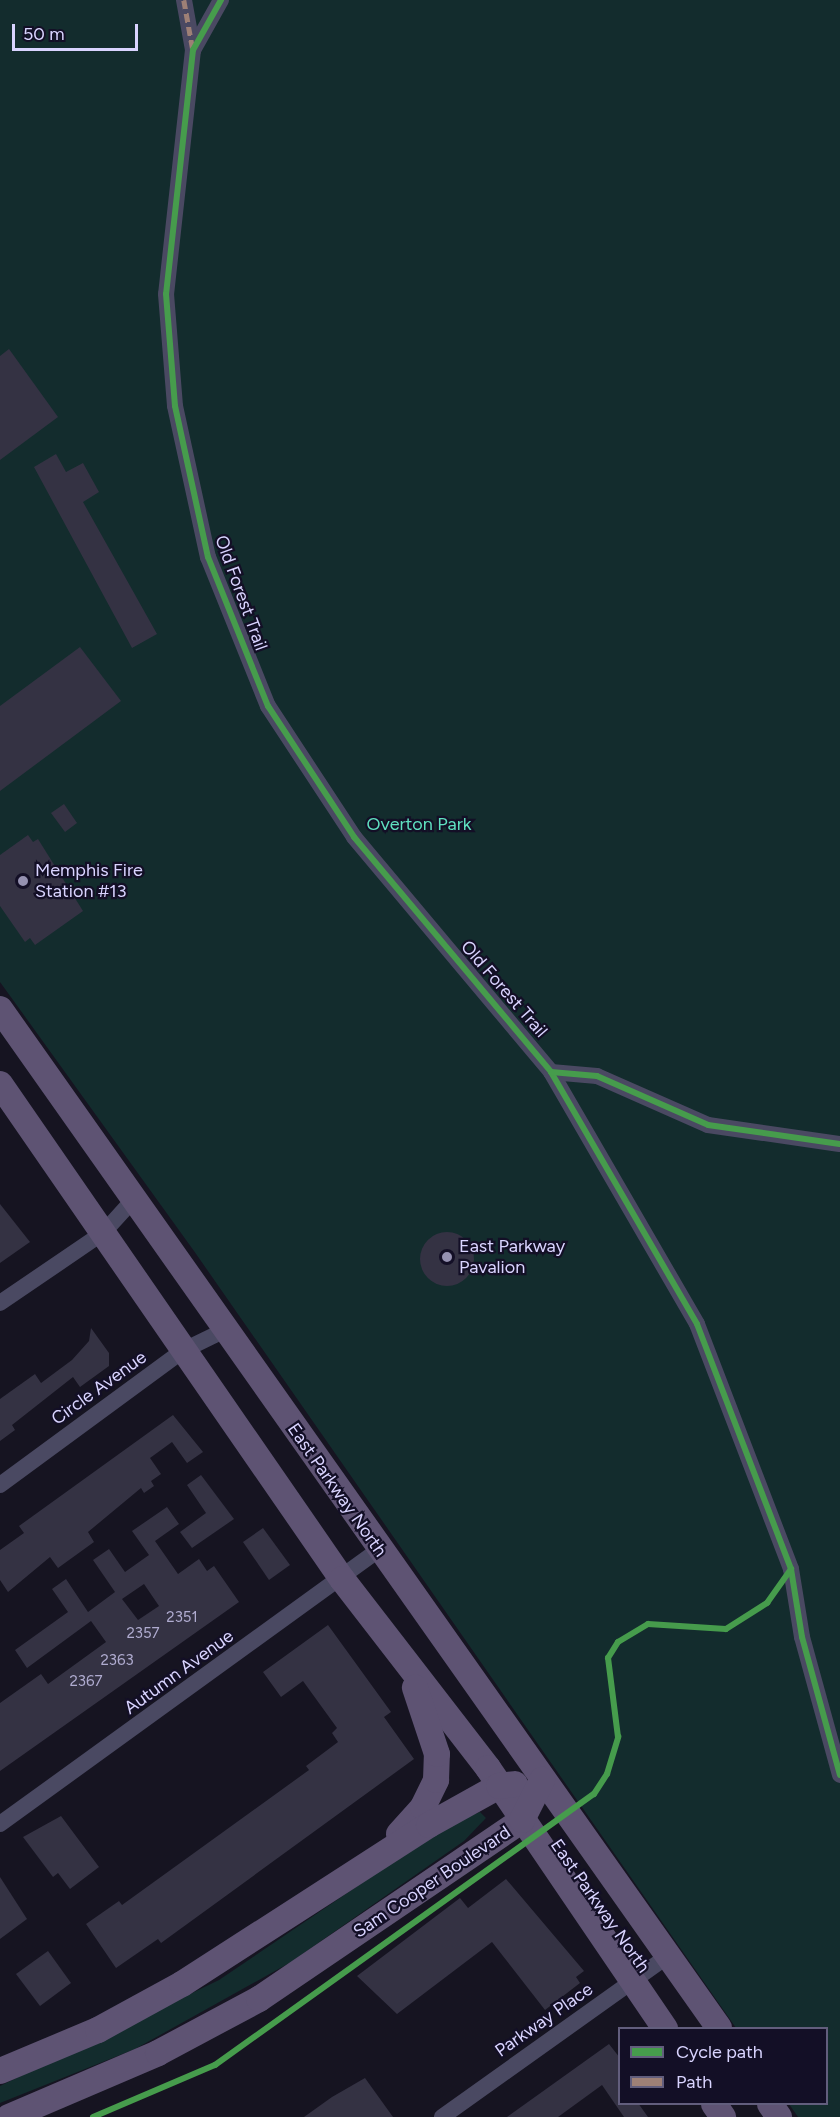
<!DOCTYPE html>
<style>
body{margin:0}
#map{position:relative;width:840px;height:2117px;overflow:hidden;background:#161421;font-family:Figtree,sans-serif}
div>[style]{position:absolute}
.green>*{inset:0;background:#132c2d}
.building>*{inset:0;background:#343243}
.round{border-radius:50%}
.street>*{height:16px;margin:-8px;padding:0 8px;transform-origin:8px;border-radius:8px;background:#4a4962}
.primary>*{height:26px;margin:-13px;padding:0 13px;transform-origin:13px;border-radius:13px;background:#5e5373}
.quiet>*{height:4.5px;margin-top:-2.25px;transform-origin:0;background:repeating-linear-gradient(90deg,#9e8076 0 9px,transparent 0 13.5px)}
.cycleway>*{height:6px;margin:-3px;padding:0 3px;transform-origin:3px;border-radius:3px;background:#469c4c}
.dots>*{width:16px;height:16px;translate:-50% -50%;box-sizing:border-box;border:3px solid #130f26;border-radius:50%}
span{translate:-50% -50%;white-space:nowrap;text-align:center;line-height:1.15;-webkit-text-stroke:4.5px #130f26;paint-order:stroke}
.number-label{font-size:15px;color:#b0acd0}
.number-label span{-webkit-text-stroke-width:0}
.street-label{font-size:18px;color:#d9d4ff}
.park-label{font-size:18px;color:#5fe0c0}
.poi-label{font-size:18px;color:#d9d4ff}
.left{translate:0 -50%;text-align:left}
.legend{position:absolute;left:618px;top:2027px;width:210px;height:78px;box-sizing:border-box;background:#130f26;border:2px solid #625e7d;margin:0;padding:8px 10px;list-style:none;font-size:18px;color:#d9d4ff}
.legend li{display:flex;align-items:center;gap:12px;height:30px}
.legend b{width:30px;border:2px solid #625e7d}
.scale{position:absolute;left:12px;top:24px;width:126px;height:27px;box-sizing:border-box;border:3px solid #d9d4ff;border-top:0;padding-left:8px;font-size:18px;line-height:21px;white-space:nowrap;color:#d9d4ff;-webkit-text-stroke:4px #130f26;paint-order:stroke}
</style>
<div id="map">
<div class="green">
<i style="clip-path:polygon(0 0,840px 0,840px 2117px,798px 2117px,789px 2104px,826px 2104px,826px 2028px,736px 2028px,194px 1251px,0 982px)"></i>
<i style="clip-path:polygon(480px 1812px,486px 1818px,464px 1841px,291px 1962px,135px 2049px,0 2103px,0 2086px,219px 1980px,446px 1826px)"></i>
</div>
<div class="building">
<i style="clip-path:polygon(9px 349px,58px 417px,0 460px,0 356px)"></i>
<i style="clip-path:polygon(56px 454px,66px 472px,83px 463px,99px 492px,83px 502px,157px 634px,132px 648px,34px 467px)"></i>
<i style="clip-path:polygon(80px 647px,121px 701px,0 791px,0 706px)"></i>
<i style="clip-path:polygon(64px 804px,77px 823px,65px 832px,51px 813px)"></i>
<i style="clip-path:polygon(28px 835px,33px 842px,38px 839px,83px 911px,35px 945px,30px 938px,25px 942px,0 906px,0 855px)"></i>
<i style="clip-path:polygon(0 1204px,30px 1242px,0 1263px)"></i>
<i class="round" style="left:420px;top:1232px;width:54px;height:54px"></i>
<i style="clip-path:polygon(91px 1328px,109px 1353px,109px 1366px,80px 1387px,73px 1377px,12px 1425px,15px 1430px,0 1441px,0 1399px,35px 1374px,41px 1383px,72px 1360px,89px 1341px)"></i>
<i style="clip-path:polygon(173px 1415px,203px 1452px,187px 1463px,172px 1442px,150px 1458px,161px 1474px,151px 1481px,154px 1486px,144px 1493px,141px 1488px,88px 1532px,94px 1542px,58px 1568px,50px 1557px,8px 1592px,0 1580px,0 1550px,24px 1533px,19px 1526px)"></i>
<i style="clip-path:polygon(201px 1475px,234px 1519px,192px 1548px,180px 1532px,206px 1513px,187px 1485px)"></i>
<i style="clip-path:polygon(evenodd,167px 1507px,179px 1524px,155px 1541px,178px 1574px,199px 1559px,207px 1571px,214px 1566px,239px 1602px,0 1771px,0 1703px,41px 1674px,48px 1684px,106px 1642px,91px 1621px,27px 1668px,15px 1650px,68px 1612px,52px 1589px,66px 1579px,88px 1612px,115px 1592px,93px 1560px,109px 1549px,125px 1572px,149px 1555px,132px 1531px,167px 1507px,144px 1584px,159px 1606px,138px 1620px,122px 1599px,144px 1584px)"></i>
<i style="clip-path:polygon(263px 1528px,290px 1565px,269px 1580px,243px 1542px)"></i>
<i style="clip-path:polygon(328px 1625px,391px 1712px,384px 1717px,414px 1759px,161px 1943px,158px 1939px,116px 1968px,86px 1924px,119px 1901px,122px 1905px,309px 1770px,306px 1766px,338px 1742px,332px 1733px,337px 1728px,303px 1681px,281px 1697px,263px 1672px)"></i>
<i style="clip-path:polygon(61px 1816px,99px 1867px,70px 1889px,58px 1873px,53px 1877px,23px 1837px)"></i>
<i style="clip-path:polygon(0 1877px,27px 1919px,0 1939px)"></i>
<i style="clip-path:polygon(506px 1879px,584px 1971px,576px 1977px,580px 1983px,545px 2010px,492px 1942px,397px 2014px,357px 1976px,460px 1898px,468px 1908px)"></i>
<i style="clip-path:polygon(48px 1951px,71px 1983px,40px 2006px,16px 1974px)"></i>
<i style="clip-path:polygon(609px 2044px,620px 2058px,620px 2103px,638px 2103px,648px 2117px,624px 2117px,602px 2085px,558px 2117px,507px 2117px)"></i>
<i style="clip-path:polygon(365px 2078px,393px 2117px,304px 2117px,332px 2097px)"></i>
</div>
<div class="street">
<i style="left:184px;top:0;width:51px;rotate:79.8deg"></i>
<i style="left:221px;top:0;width:57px;rotate:119.2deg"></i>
<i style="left:193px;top:50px;width:245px;rotate:96.3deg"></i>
<i style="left:166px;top:294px;width:112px;rotate:85.4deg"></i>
<i style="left:175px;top:406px;width:155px;rotate:77.7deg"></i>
<i style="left:208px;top:557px;width:161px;rotate:68.1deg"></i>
<i style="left:268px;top:706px;width:157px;rotate:56.7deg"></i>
<i style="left:354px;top:837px;width:307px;rotate:50deg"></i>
<i style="left:551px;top:1072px;width:291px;rotate:59.9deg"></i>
<i style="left:697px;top:1324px;width:262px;rotate:69deg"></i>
<i style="left:791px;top:1569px;width:69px;rotate:80.8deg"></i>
<i style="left:802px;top:1637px;width:143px;rotate:74.6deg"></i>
<i style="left:551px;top:1072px;width:46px;rotate:5deg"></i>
<i style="left:597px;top:1076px;width:121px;rotate:23.8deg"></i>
<i style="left:708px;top:1125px;width:133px;rotate:8.2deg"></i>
<i style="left:0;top:1303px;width:126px;rotate:-34.3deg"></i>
<i style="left:104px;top:1232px;width:43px;rotate:-47.8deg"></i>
<i style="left:0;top:1485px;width:228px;rotate:-36.3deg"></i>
<i style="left:184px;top:1350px;width:46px;rotate:-26deg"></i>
<i style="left:0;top:1824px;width:468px;rotate:-35.9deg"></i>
<i style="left:442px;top:2117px;width:279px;rotate:-35.5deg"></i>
</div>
<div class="primary">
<i style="left:0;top:1009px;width:1247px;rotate:54.79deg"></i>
<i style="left:0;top:1084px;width:602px;rotate:55.36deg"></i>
<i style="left:342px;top:1579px;width:239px;rotate:52.3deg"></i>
<i style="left:488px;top:1768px;width:315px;rotate:55.8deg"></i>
<i style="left:399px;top:1834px;width:36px;rotate:-48deg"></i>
<i style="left:423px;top:1807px;width:30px;rotate:-64deg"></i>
<i style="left:436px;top:1780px;width:26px;rotate:-88deg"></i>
<i style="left:437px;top:1754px;width:70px;rotate:-108.4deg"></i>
<i style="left:0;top:2071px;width:106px;rotate:-22.7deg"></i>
<i style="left:98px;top:2030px;width:96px;rotate:-28.7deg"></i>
<i style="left:182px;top:1984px;width:294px;rotate:-32.8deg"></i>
<i style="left:429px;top:1825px;width:80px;rotate:-29.1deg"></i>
<i style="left:499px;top:1786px;width:16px;rotate:-7deg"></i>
<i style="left:714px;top:2104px;width:16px;rotate:55deg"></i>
<i style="left:770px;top:2104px;width:16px;rotate:55deg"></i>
<i style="left:9px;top:2117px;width:162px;rotate:-23.2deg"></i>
<i style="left:158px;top:2053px;width:115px;rotate:-28.1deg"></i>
<i style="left:259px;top:1999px;width:318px;rotate:-34.2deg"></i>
<i style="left:522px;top:1820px;width:45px;rotate:-63.4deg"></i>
</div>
<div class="quiet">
<i style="left:184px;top:0;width:51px;rotate:79.8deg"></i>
</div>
<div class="cycleway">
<i style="left:221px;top:0;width:57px;rotate:119.2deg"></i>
<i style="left:193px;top:50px;width:245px;rotate:96.3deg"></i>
<i style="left:166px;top:294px;width:112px;rotate:85.4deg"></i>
<i style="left:175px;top:406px;width:155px;rotate:77.7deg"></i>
<i style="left:208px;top:557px;width:161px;rotate:68.1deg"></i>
<i style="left:268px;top:706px;width:157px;rotate:56.7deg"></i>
<i style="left:354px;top:837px;width:307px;rotate:50deg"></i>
<i style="left:551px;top:1072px;width:291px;rotate:59.9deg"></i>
<i style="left:697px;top:1324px;width:262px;rotate:69deg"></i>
<i style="left:791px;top:1569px;width:69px;rotate:80.8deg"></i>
<i style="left:802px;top:1637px;width:143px;rotate:74.6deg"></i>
<i style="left:551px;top:1072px;width:46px;rotate:5deg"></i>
<i style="left:597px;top:1076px;width:121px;rotate:23.8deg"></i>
<i style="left:708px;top:1125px;width:133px;rotate:8.2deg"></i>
<i style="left:93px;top:2117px;width:133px;rotate:-23.1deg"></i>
<i style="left:215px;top:2065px;width:466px;rotate:-35.6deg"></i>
<i style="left:594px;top:1794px;width:24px;rotate:-57deg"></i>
<i style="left:607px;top:1774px;width:39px;rotate:-73deg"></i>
<i style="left:618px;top:1737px;width:80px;rotate:-97.2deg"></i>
<i style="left:608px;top:1658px;width:19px;rotate:-58deg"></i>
<i style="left:618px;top:1642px;width:35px;rotate:-31deg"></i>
<i style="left:648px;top:1624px;width:78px;rotate:3.7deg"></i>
<i style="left:726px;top:1629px;width:49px;rotate:-32.4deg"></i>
<i style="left:767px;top:1603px;width:42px;rotate:-54.8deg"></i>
</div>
<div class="dots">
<i style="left:23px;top:881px;background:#9591b1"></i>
<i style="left:447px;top:1257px;background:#9591b1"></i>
</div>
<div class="number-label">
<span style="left:182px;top:1618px">2351</span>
<span style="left:143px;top:1634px">2357</span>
<span style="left:117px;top:1661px">2363</span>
<span style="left:86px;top:1682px">2367</span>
</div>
<div class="street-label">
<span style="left:241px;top:593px;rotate:70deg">Old Forest Trail</span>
<span style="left:504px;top:989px;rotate:49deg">Old Forest Trail</span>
<span style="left:99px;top:1388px;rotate:-36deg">Circle Avenue</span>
<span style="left:337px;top:1490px;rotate:55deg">East Parkway North</span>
<span style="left:179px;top:1672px;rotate:-36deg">Autumn Avenue</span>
<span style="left:432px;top:1882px;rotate:-34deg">Sam Cooper Boulevard</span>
<span style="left:600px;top:1906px;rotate:55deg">East Parkway North</span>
<span style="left:544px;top:2020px;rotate:-35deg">Parkway Place</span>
</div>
<div class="park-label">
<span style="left:419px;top:824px">Overton Park</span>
</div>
<div class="poi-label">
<span class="left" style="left:35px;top:881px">Memphis Fire<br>Station #13</span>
<span class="left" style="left:459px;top:1257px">East Parkway<br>Pavalion</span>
</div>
<ul class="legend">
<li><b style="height:8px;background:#469c4c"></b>Cycle path</li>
<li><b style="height:8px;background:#9e8076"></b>Path</li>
</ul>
<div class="scale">50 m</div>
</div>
